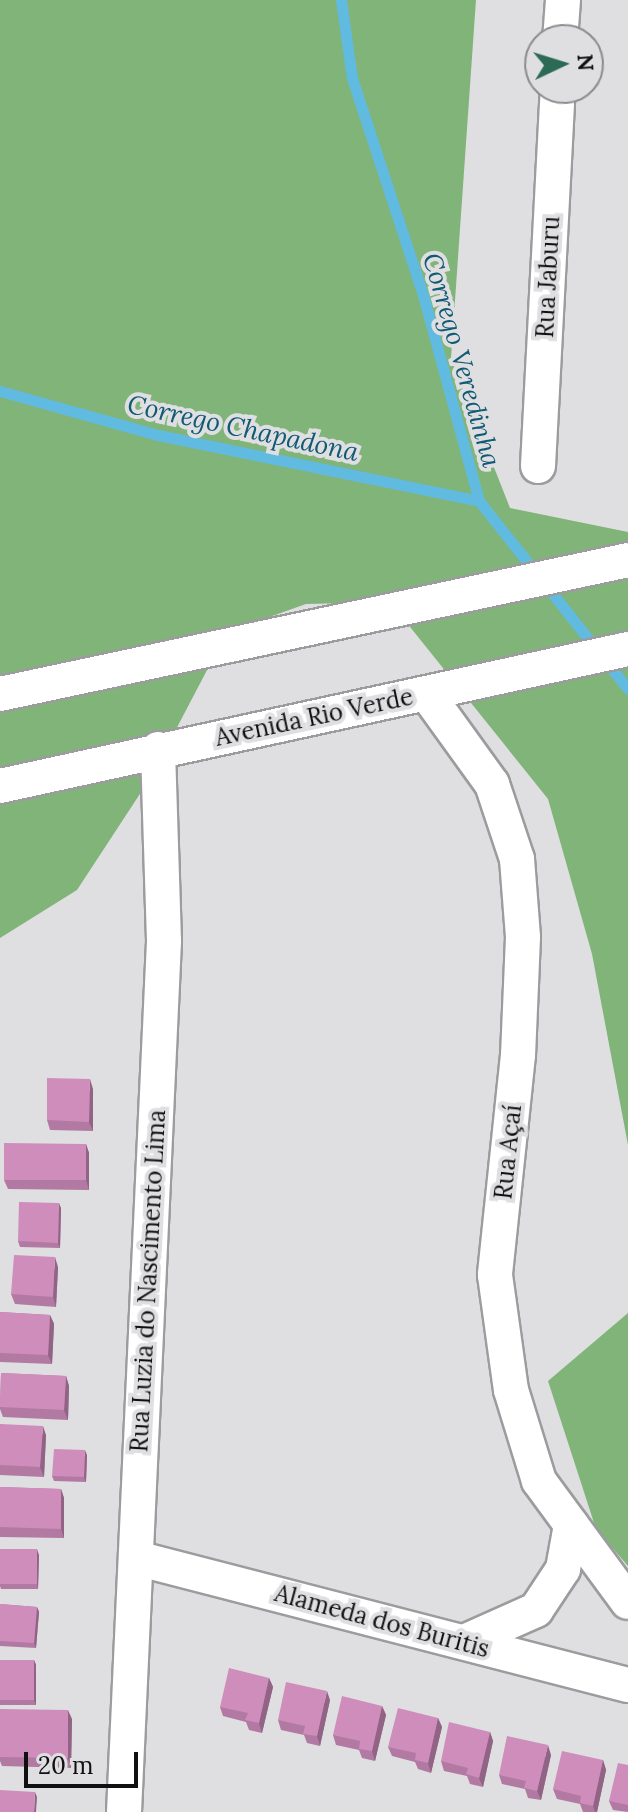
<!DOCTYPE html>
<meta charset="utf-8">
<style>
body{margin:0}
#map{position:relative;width:628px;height:1812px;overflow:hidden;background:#dfdfe2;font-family:Lora,serif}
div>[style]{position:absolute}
.forest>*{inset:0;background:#80b479}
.stream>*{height:11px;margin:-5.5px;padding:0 5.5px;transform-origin:5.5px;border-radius:5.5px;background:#61bbe0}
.roads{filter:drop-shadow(2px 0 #9c9c9f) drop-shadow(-2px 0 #9c9c9f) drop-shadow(0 2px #9c9c9f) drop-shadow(0 -2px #9c9c9f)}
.street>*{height:34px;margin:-17px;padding:0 17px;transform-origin:17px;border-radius:17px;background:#fff}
.wall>*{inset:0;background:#b279a2}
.shaded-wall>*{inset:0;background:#916384}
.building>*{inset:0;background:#cf8dbc}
span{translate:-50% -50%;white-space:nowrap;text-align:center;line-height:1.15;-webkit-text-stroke:8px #dfdfe2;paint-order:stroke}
.street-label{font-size:24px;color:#101011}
.water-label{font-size:26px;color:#115a73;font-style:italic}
.north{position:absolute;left:524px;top:24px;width:80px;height:80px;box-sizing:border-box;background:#dfdfe2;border:2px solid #8c8c8e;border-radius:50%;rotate:86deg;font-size:22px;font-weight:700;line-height:32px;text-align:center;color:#101011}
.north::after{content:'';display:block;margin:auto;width:28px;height:36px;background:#2c6a56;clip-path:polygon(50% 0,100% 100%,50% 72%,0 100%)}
.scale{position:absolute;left:24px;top:1752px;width:114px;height:36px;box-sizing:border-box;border:4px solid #101011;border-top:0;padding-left:10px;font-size:24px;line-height:28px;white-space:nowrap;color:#101011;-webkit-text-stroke:6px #dfdfe2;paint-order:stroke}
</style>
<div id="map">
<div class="forest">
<i style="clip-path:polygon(0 0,476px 0,451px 358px,510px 508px,628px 532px,628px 1145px,592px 954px,548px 799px,390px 602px,306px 604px,227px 632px,151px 777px,77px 890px,0 938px)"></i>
<i style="clip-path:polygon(628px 1313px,628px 1566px,596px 1529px,548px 1381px)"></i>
</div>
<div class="stream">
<i style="left:341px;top:0;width:79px;rotate:82deg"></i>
<i style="left:352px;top:78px;width:228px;rotate:71.9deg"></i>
<i style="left:423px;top:295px;width:213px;rotate:74.8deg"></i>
<i style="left:479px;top:501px;width:240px;rotate:51.6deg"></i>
<i style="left:0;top:391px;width:164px;rotate:15.6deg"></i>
<i style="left:158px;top:435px;width:328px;rotate:11.6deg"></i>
</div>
<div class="roads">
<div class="street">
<i style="left:560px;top:40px;width:40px;rotate:-85.7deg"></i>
<i style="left:538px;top:466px;width:379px;rotate:-87deg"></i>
<i style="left:0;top:694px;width:642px;rotate:-12.04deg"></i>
<i style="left:427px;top:694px;width:111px;rotate:54.2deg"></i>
<i style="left:492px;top:784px;width:79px;rotate:71.6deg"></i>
<i style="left:517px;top:859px;width:78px;rotate:85.6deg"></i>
<i style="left:523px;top:937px;width:118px;rotate:92.4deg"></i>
<i style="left:518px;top:1055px;width:221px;rotate:96deg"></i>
<i style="left:495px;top:1275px;width:116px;rotate:82.1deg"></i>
<i style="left:511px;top:1390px;width:95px;rotate:72.9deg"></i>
<i style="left:539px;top:1481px;width:150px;rotate:53.7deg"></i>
<i style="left:0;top:786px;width:643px;rotate:-12.31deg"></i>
<i style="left:136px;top:1558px;width:508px;rotate:14.47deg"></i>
<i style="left:464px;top:1642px;width:79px;rotate:-24deg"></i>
<i style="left:536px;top:1610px;width:49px;rotate:-56.6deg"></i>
<i style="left:563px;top:1569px;width:45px;rotate:-79.7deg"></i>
<i style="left:124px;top:1812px;width:872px;rotate:-87.37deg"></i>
<i style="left:164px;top:941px;width:192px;rotate:-91.8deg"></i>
</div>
</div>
<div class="wall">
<i style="clip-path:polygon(93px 1089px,93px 1131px,50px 1130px,47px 1120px)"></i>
<i style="clip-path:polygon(86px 1144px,89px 1153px,89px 1190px,8px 1189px,4px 1180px)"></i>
<i style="clip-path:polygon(61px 1208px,60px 1248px,20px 1247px,18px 1241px)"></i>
<i style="clip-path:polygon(58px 1267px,56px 1307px,15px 1304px,11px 1294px)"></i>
<i style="clip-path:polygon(0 1312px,50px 1315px,54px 1324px,52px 1364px,0 1362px)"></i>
<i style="clip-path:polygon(1px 1373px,66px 1376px,69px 1386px,68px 1420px,3px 1417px,0 1409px)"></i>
<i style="clip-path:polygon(0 1424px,46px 1435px,44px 1477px,0 1475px)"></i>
<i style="clip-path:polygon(87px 1455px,86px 1482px,54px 1481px,52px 1476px)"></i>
<i style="clip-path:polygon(0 1487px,61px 1489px,64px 1498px,64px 1538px,0 1537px)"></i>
<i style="clip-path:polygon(0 1549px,39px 1555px,38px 1589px,1px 1589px,0 1586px)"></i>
<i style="clip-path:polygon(0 1604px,37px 1607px,39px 1612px,36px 1648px,0 1646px)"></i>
<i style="clip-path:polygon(0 1660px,34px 1660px,36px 1665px,36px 1705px,0 1705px)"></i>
<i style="clip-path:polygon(269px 1678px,273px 1687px,262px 1733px,249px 1730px,246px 1722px,223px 1716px,220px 1707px)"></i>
<i style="clip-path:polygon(330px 1700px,320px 1746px,307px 1743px,304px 1735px,281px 1730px,278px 1720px)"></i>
<i style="clip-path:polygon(382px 1706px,386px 1715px,375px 1761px,362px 1758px,359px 1750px,336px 1745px,333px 1735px)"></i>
<i style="clip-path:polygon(0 1709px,72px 1719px,71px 1768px,2px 1766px,0 1761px)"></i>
<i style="clip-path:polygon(438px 1718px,442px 1727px,431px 1773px,418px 1769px,415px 1762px,392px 1756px,388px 1747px)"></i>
<i style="clip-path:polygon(490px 1732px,493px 1741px,483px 1787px,470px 1784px,467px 1776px,444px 1771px,441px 1761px)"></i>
<i style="clip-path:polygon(551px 1755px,541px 1800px,528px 1798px,525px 1789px,502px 1784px,499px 1775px)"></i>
<i style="clip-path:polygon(603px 1760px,606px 1770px,597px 1812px,583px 1812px,580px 1804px,557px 1799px,553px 1789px)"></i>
<i style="clip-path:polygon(628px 1765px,628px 1812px,613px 1810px,609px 1801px)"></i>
</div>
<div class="shaded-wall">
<i style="clip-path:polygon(90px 1079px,93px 1089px,93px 1131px,89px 1122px)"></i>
<i style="clip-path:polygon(86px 1144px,89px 1153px,89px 1190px,86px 1180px)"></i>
<i style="clip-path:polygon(59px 1203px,61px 1208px,60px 1248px,58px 1243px)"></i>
<i style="clip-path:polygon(55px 1257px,58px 1267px,56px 1307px,53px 1297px)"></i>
<i style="clip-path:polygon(50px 1315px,54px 1324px,52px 1364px,48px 1355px)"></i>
<i style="clip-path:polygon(66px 1376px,69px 1386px,68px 1420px,64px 1410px)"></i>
<i style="clip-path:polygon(43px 1426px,46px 1435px,44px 1477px,40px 1467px)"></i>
<i style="clip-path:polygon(85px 1450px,87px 1455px,86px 1482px,84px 1477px)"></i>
<i style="clip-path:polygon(61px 1489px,64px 1498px,64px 1538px,61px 1529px)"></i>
<i style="clip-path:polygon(37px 1549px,39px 1555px,38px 1589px,37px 1584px)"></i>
<i style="clip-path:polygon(37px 1607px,39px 1612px,36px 1648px,34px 1643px)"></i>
<i style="clip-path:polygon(34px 1660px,36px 1665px,36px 1705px,34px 1700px)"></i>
<i style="clip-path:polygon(269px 1678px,273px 1687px,262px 1733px,259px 1723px)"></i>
<i style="clip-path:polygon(327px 1691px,330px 1700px,320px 1746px,317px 1736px)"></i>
<i style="clip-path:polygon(382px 1706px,386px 1715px,375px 1761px,372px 1751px)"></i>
<i style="clip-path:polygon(68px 1710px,72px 1719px,71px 1768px,68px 1758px)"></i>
<i style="clip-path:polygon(438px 1718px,442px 1727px,431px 1773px,428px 1763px)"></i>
<i style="clip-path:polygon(490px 1732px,493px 1741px,483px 1787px,479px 1778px)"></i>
<i style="clip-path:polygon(548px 1745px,551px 1755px,541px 1800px,537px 1791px)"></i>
<i style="clip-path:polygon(603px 1760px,606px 1770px,597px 1812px,595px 1812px,593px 1806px)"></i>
<i style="clip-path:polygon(35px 1792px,37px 1797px,36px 1812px,34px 1812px)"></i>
</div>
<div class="building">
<i style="clip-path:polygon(47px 1078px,90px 1079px,89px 1122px,47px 1120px)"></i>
<i style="clip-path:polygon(4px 1143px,86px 1144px,86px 1180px,4px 1180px)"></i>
<i style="clip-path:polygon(19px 1202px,59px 1203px,58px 1243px,18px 1241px)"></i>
<i style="clip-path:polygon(14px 1255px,55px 1257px,53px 1297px,11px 1294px)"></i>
<i style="clip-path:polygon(0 1312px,50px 1315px,48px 1355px,0 1353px)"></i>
<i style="clip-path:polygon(1px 1373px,66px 1376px,64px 1410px,0 1407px)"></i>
<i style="clip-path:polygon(0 1424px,43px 1426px,40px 1467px,0 1465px)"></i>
<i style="clip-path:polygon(54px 1449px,85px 1450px,84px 1477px,52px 1476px)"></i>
<i style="clip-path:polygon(0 1487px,61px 1489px,61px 1529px,0 1527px)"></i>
<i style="clip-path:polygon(0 1549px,37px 1549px,37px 1584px,0 1584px)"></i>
<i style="clip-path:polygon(0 1604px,37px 1607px,34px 1643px,0 1641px)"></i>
<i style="clip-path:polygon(0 1660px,34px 1660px,34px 1700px,0 1700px)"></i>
<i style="clip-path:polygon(229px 1668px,269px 1678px,259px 1723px,245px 1720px,248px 1713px,220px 1707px)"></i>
<i style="clip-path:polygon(286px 1682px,327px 1691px,317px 1736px,303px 1734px,305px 1726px,278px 1720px)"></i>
<i style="clip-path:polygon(342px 1696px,382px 1706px,372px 1751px,359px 1749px,360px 1741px,333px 1735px)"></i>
<i style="clip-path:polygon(398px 1708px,438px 1718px,428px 1763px,415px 1760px,416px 1753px,388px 1747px)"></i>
<i style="clip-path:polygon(0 1709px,68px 1710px,68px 1758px,0 1757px)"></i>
<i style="clip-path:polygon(449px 1722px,490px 1732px,479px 1778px,466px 1774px,468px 1768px,441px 1761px)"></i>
<i style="clip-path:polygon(507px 1736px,548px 1745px,537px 1791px,524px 1788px,526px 1781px,499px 1775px)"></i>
<i style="clip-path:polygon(562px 1751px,603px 1760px,593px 1806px,580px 1803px,581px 1796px,553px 1789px)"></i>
<i style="clip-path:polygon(618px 1763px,628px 1765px,628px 1805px,609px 1801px)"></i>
<i style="clip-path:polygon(0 1790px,35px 1792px,34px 1812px,0 1812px)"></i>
</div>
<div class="street-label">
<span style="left:548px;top:277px;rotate:-87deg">Rua Jaburu</span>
<span style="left:314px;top:717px;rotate:-12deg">Avenida Rio Verde</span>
<span style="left:508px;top:1152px;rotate:-84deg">Rua Açaí</span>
<span style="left:148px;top:1281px;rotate:-87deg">Rua Luzia do Nascimento Lima</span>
<span style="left:382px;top:1621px;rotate:15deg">Alameda dos Buritis</span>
</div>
<div class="water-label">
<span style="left:462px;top:360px;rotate:74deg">Corrego Veredinha</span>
<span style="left:243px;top:428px;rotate:12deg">Corrego Chapadona</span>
</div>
<div class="north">N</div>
<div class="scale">20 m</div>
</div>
